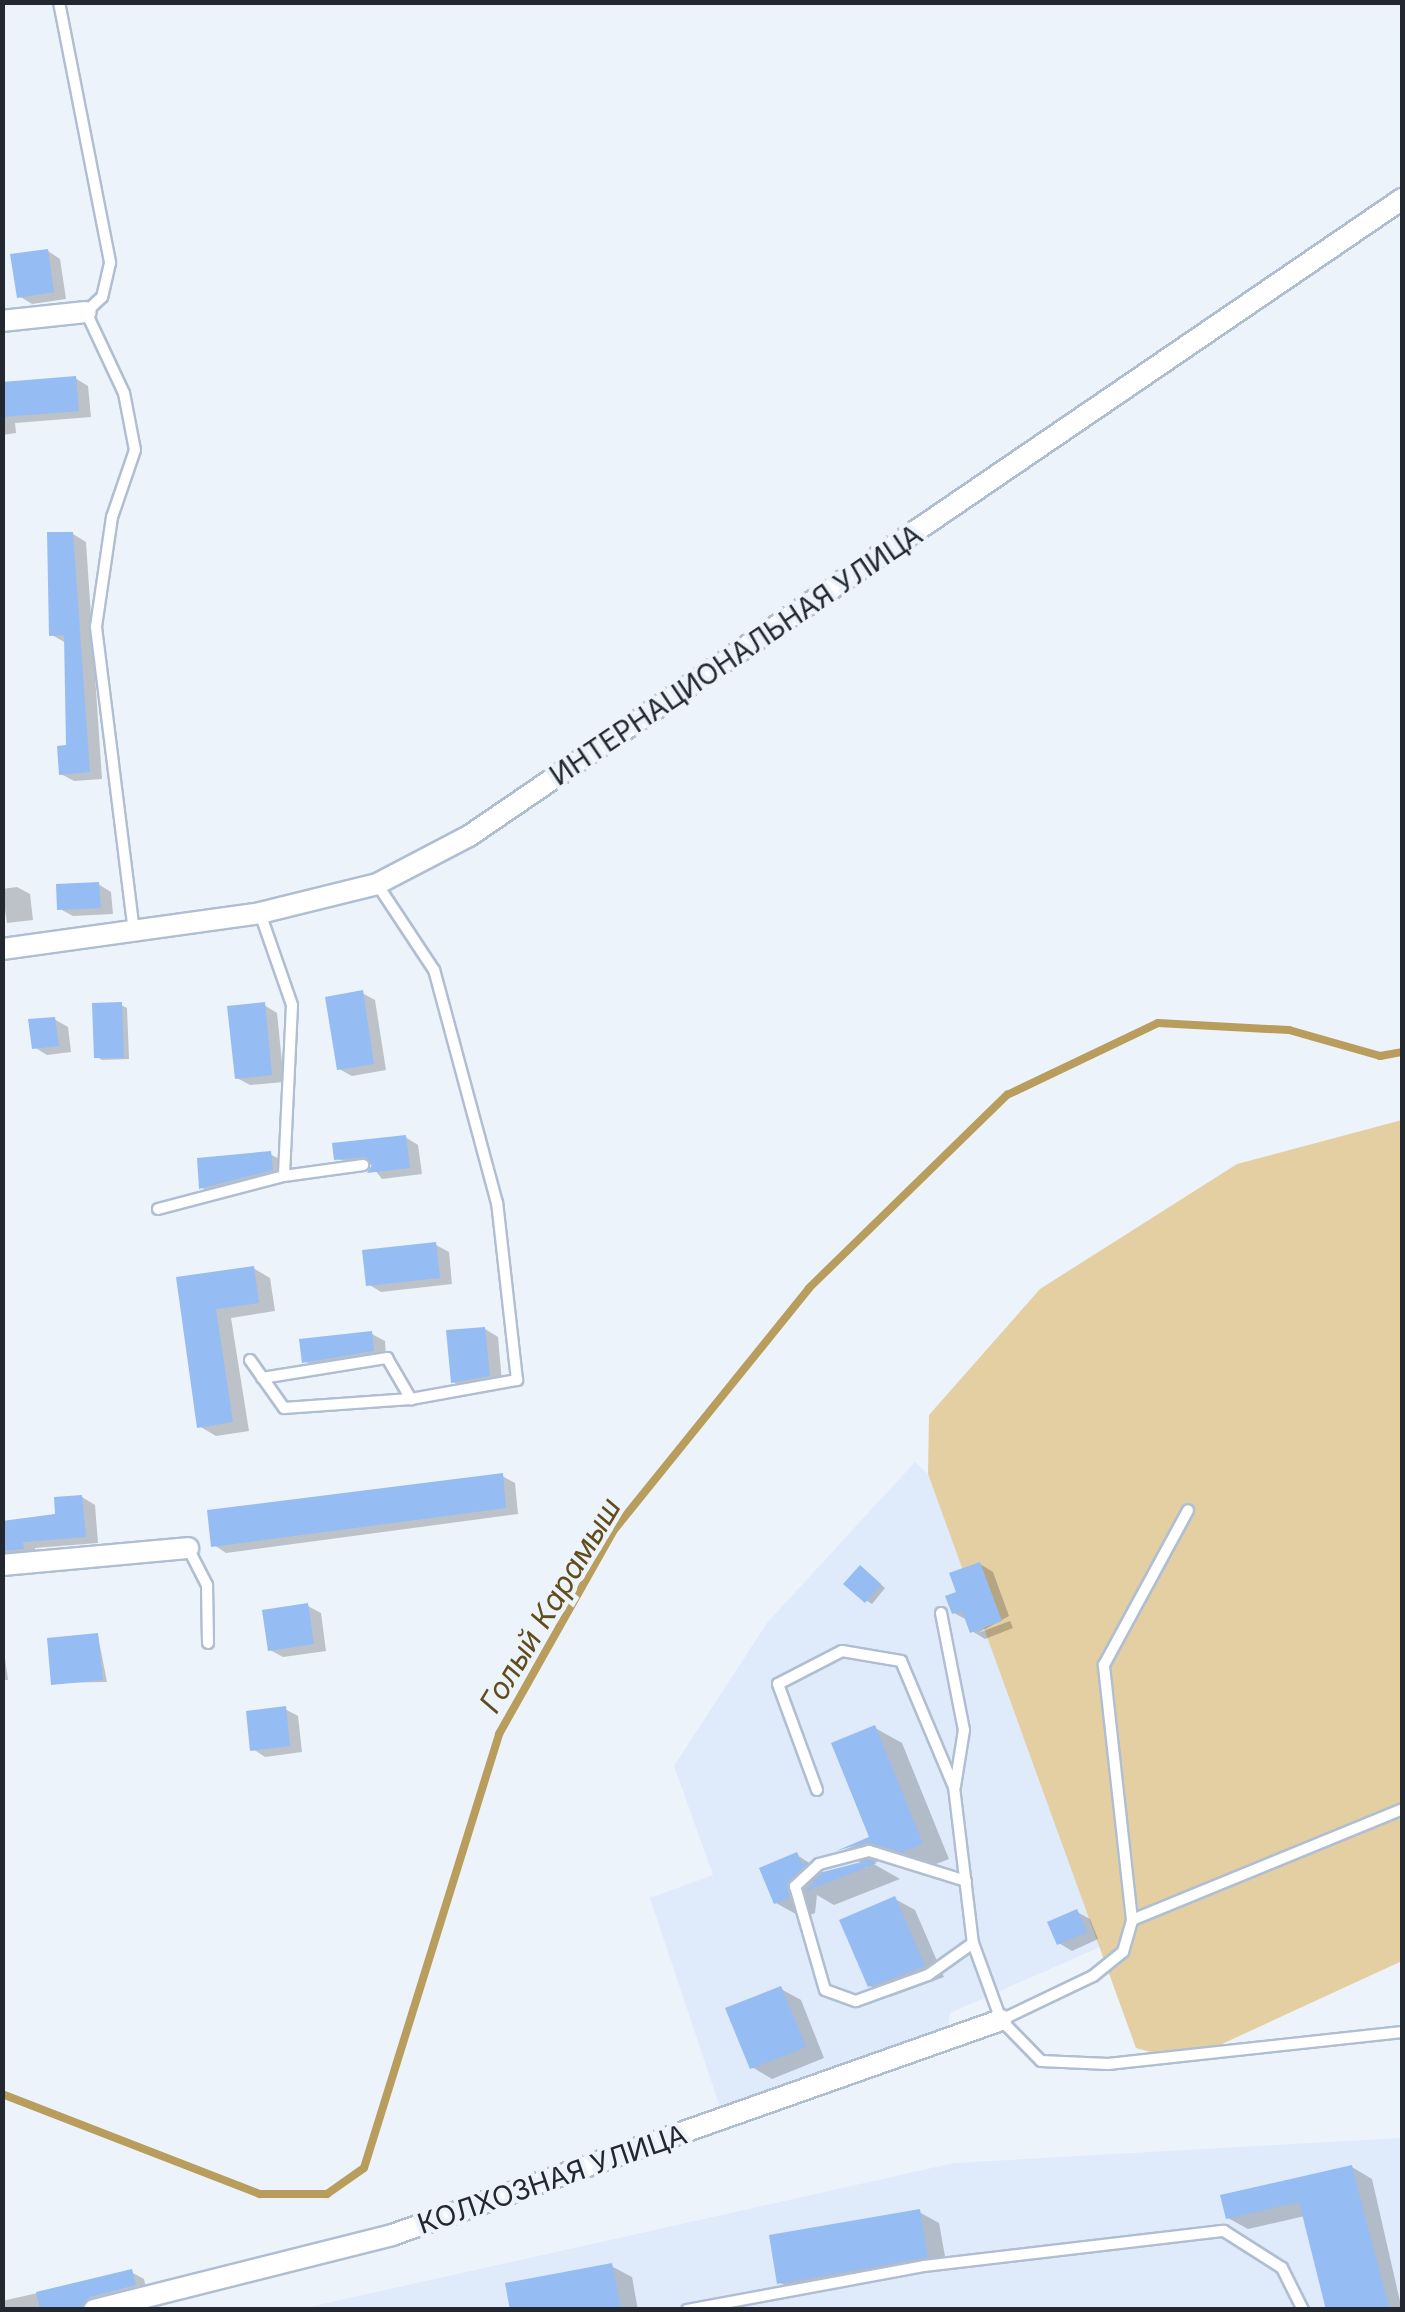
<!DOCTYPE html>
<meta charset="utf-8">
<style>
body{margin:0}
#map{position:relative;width:1405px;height:2312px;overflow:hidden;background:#edf3fb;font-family:Inter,sans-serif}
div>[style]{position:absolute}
.built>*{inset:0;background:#dfeafb}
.green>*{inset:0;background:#e3cfa2}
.shadow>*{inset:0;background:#0003}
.stream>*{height:8px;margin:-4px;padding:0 4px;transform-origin:4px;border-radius:4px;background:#b89d5d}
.building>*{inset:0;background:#95bcf3}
.roads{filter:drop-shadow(2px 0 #b0bed2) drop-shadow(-2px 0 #b0bed2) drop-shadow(0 2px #b0bed2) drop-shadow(0 -2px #b0bed2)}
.service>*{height:10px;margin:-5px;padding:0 5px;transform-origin:5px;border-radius:5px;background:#fff}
.minor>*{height:20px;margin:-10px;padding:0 10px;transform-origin:10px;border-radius:10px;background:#fff}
span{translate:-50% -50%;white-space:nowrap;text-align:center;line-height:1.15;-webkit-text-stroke:9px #edf3fb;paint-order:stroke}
.street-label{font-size:28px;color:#232830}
.water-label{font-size:30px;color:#614d1c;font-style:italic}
.frame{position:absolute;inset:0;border:5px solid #232830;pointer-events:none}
</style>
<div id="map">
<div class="built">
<i style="clip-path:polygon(915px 1462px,928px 1474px,1100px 1947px,950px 2013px,947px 2034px,722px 2113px,650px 1898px,713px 1875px,674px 1766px,767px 1623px)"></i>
<i style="clip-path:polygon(1402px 2138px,1402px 2309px,296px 2310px,954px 2163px)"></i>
</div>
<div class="green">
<i style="clip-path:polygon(1402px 1120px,1402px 1961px,1185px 2061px,1136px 2048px,928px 1474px,929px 1415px,1040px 1289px,1237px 1164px)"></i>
</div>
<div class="shadow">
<i style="clip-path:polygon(48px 251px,60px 259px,66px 299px,32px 304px,19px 296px)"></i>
<i style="clip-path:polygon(75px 378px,88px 386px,91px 417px,15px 423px,16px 433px,2px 435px,2px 385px)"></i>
<i style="clip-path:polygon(73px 534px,86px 542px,102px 779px,74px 781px,61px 774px,69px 747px,66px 643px,52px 635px)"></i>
<i style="clip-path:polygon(98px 884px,111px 892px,113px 914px,73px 916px,60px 909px)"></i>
<i style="clip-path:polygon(17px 887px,30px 894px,33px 920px,7px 923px,2px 889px)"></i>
<i style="clip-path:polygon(362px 993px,375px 1000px,386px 1070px,352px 1076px,339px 1069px)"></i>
<i style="clip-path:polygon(121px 1005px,127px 1008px,129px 1059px,102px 1060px,97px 1057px)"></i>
<i style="clip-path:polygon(264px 1005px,277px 1013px,284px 1082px,250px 1085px,237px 1078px)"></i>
<i style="clip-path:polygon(54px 1019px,68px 1027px,71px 1052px,47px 1055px,34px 1047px)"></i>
<i style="clip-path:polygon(405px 1137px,418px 1145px,422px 1174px,382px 1179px,371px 1165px,336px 1159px)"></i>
<i style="clip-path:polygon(270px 1154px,283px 1161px,285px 1177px,215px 1195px,202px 1188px)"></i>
<i style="clip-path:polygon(436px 1245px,449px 1252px,452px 1284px,381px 1292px,368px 1284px)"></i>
<i style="clip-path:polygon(253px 1268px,270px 1278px,275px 1311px,231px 1318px,249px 1431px,216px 1436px,199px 1426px,179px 1279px)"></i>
<i style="clip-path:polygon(485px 1329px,498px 1337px,502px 1382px,466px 1389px,453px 1382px)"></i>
<i style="clip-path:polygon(372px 1334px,385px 1341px,386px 1358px,317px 1369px,305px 1361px)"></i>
<i style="clip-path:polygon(502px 1476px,515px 1483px,518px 1514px,226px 1553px,214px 1545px)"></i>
<i style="clip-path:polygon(82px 1497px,95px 1505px,98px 1543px,35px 1548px,36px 1556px,11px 1559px,2px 1554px,2px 1524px,58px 1516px)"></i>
<i style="clip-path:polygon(980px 1564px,993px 1572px,1009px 1616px,978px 1633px,1010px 1621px,1013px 1628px,985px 1639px,972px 1631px,969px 1621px,954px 1613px)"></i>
<i style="clip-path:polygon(865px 1571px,885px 1588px,872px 1604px,866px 1600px)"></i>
<i style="clip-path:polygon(308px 1606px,321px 1613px,326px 1651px,283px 1657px,270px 1650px)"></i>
<i style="clip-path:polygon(98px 1636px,107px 1682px,53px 1683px)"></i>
<i style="clip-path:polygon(2px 1637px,8px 1680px,2px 1680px)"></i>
<i style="clip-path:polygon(285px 1709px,298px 1716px,302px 1752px,265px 1757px,253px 1749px)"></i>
<i style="clip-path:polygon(875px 1728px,902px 1743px,949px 1859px,931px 1866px,896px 1856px,872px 1863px,900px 1879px,834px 1905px,817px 1895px,815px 1913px,803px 1918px,776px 1903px,797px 1855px,826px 1874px,868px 1867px,841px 1851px,872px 1839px)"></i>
<i style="clip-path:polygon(895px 1899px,915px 1910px,944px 1977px,890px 1997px,870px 1986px)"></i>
<i style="clip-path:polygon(1077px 1912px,1090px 1919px,1098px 1939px,1072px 1951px,1059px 1943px)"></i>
<i style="clip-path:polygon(781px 1989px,801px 2000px,824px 2058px,772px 2079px,752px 2067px)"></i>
<i style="clip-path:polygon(1352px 2167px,1372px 2179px,1402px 2310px,1329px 2310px,1305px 2216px,1248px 2229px,1228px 2218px)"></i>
<i style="clip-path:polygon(919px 2212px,939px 2223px,947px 2267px,799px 2294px,779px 2282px)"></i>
<i style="clip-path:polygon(611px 2266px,632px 2277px,638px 2310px,512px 2310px)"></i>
<i style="clip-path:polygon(131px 2272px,144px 2279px,147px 2292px,99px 2310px,2px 2310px,2px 2301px)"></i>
</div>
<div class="stream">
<i style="left:2px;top:2094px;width:277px;rotate:21.2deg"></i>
<i style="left:260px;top:2194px;width:67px"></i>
<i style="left:327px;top:2194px;width:45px;rotate:-35.1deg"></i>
<i style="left:364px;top:2168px;width:455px;rotate:-72.7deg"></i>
<i style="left:499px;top:1734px;width:234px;rotate:-60.6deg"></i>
<i style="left:614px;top:1530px;width:311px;rotate:-51.1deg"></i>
<i style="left:809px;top:1288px;width:277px;rotate:-44.3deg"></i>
<i style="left:1007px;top:1095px;width:167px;rotate:-25.5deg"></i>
<i style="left:1158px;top:1023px;width:131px;rotate:3.1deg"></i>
<i style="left:1289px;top:1030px;width:95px;rotate:15.9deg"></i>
<i style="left:1380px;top:1056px;width:22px;rotate:-10deg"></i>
</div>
<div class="building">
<i style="clip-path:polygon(48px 249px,54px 292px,17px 298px,10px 254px)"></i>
<i style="clip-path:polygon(76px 376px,79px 411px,2px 417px,2px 382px)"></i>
<i style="clip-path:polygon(47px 532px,73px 532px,90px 772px,59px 775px,57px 746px,66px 745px,64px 635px,49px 636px)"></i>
<i style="clip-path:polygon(99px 882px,101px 908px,57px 910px,56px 884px)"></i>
<i style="clip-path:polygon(363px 990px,374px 1064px,337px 1070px,325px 997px)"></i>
<i style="clip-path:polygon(122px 1002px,124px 1058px,94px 1058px,92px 1003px)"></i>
<i style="clip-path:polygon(265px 1002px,272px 1075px,235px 1079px,227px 1006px)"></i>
<i style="clip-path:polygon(55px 1017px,59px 1046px,32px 1049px,28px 1019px)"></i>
<i style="clip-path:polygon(406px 1135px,410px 1168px,367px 1173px,372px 1165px,365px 1157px,334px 1160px,332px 1143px)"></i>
<i style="clip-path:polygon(271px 1151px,273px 1170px,199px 1189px,197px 1158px)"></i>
<i style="clip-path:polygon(436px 1242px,440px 1278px,366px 1286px,362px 1250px)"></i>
<i style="clip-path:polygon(254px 1266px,259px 1303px,216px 1309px,233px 1422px,197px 1428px,176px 1277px)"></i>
<i style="clip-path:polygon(485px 1327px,490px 1376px,451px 1383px,446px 1330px)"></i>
<i style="clip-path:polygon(372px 1331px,374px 1351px,302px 1363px,299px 1339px)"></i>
<i style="clip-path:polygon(503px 1473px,506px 1508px,211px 1547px,207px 1510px)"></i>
<i style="clip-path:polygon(82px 1495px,86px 1537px,23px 1542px,24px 1549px,2px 1551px,2px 1521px,55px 1514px,54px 1497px)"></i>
<i style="clip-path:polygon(980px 1562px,1002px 1621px,970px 1633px,962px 1611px,952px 1614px,945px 1596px,956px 1592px,949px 1573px)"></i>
<i style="clip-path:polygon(860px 1565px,881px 1584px,865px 1603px,843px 1584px)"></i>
<i style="clip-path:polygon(308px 1603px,314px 1644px,268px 1651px,262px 1610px)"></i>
<i style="clip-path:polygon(98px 1633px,103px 1680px,51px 1685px,47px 1638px)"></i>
<i style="clip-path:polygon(286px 1706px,290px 1746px,250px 1751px,246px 1711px)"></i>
<i style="clip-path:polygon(875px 1725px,923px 1844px,902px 1852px,868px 1842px,836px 1851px,869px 1837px,831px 1743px)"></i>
<i style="clip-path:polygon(797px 1852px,802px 1864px,809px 1862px,787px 1883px,789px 1898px,774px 1904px,759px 1868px)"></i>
<i style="clip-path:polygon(869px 1860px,877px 1863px,806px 1891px,823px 1872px)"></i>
<i style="clip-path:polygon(895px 1896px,925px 1966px,868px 1987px,839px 1920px)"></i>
<i style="clip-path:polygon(1077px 1909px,1087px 1932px,1057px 1945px,1047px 1922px)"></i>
<i style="clip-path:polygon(781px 1986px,806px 2047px,750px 2069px,725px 2008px)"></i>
<i style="clip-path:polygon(1352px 2165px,1358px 2190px,1390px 2310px,1326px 2310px,1299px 2202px,1226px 2219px,1220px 2195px)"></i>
<i style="clip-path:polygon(920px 2209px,928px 2257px,777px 2284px,769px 2235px)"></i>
<i style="clip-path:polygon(612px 2263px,621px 2310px,510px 2310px,505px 2283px)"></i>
<i style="clip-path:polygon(132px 2269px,136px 2285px,90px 2297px,81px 2310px,40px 2310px,36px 2292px)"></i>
</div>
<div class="roads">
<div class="service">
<i style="left:59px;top:2px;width:266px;rotate:78.9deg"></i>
<i style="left:110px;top:263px;width:35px;rotate:103deg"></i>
<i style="left:102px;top:297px;width:22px;rotate:137deg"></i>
<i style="left:86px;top:312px;width:89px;rotate:64.9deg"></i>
<i style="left:124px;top:393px;width:58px;rotate:79.1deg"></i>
<i style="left:135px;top:450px;width:71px;rotate:108.9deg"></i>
<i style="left:112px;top:517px;width:111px;rotate:98.3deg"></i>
<i style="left:96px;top:627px;width:305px;rotate:82.9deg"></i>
<i style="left:260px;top:913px;width:97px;rotate:70.8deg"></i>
<i style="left:292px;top:1005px;width:171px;rotate:92.7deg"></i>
<i style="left:158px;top:1209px;width:130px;rotate:-14.7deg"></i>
<i style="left:284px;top:1176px;width:80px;rotate:-7.9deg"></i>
<i style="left:250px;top:1360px;width:59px;rotate:54.7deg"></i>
<i style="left:284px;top:1408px;width:127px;rotate:-4.1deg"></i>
<i style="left:411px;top:1399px;width:108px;rotate:-10.2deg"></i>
<i style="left:517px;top:1380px;width:178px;rotate:-96.4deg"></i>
<i style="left:497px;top:1203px;width:241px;rotate:-105.1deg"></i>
<i style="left:434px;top:970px;width:103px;rotate:-123.5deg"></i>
<i style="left:262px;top:1378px;width:127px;rotate:-9.1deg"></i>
<i style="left:387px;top:1358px;width:48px;rotate:59.7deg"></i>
<i style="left:188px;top:1548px;width:42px;rotate:62.8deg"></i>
<i style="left:207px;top:1585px;width:58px;rotate:89deg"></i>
<i style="left:941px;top:1613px;width:119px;rotate:78.9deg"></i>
<i style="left:964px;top:1730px;width:57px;rotate:99.1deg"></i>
<i style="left:817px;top:1790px;width:113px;rotate:-110.2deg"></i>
<i style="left:778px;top:1684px;width:72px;rotate:-27.3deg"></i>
<i style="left:842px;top:1651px;width:60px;rotate:9.6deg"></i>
<i style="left:901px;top:1661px;width:137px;rotate:67.2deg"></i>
<i style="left:954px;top:1787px;width:157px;rotate:83.1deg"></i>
<i style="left:973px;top:1943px;width:82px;rotate:70deg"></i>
<i style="left:1001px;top:2020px;width:57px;rotate:45.7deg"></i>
<i style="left:1041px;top:2061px;width:67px;rotate:2.6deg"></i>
<i style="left:1108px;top:2064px;width:296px;rotate:-6.2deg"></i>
<i style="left:966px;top:1881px;width:102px;rotate:-162.8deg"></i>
<i style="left:869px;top:1851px;width:52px;rotate:165.4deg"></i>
<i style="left:819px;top:1864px;width:33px;rotate:137deg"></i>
<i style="left:795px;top:1886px;width:108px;rotate:73.9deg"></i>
<i style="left:825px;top:1990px;width:33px;rotate:20deg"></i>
<i style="left:856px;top:2001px;width:77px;rotate:-19.9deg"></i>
<i style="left:928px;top:1975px;width:55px;rotate:-35.4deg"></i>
<i style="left:1132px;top:1920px;width:292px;rotate:-22.3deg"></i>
<i style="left:1001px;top:2020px;width:102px;rotate:-25.6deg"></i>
<i style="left:1093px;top:1976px;width:38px;rotate:-39deg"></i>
<i style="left:1123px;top:1952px;width:33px;rotate:-74deg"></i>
<i style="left:1132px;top:1920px;width:257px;rotate:-96.3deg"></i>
<i style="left:1104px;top:1665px;width:176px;rotate:-61.5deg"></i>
<i style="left:687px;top:2310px;width:241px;rotate:-10.5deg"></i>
<i style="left:924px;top:2266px;width:302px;rotate:-6.7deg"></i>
<i style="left:1224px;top:2231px;width:69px;rotate:32.5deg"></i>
<i style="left:1282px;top:2268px;width:47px;rotate:63.4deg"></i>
</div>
<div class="minor">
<i style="left:2px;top:321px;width:84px;rotate:-6.1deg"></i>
<i style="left:2px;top:949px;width:260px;rotate:-7.9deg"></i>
<i style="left:260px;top:913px;width:121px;rotate:-13.9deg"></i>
<i style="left:377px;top:884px;width:104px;rotate:-27.6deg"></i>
<i style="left:469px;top:836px;width:1130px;rotate:-34.32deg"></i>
<i style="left:2px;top:1565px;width:187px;rotate:-5.2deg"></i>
<i style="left:94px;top:2310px;width:307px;rotate:-14.1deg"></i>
<i style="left:392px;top:2235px;width:646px;rotate:-19.44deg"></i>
</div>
</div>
<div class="street-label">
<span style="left:736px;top:655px;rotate:-34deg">ИНТЕРНАЦИОНАЛЬНАЯ УЛИЦА</span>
<span style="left:552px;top:2179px;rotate:-19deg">КОЛХОЗНАЯ УЛИЦА</span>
</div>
<div class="water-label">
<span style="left:550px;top:1605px;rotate:-59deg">Голый Карамыш</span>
</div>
<div class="frame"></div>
</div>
